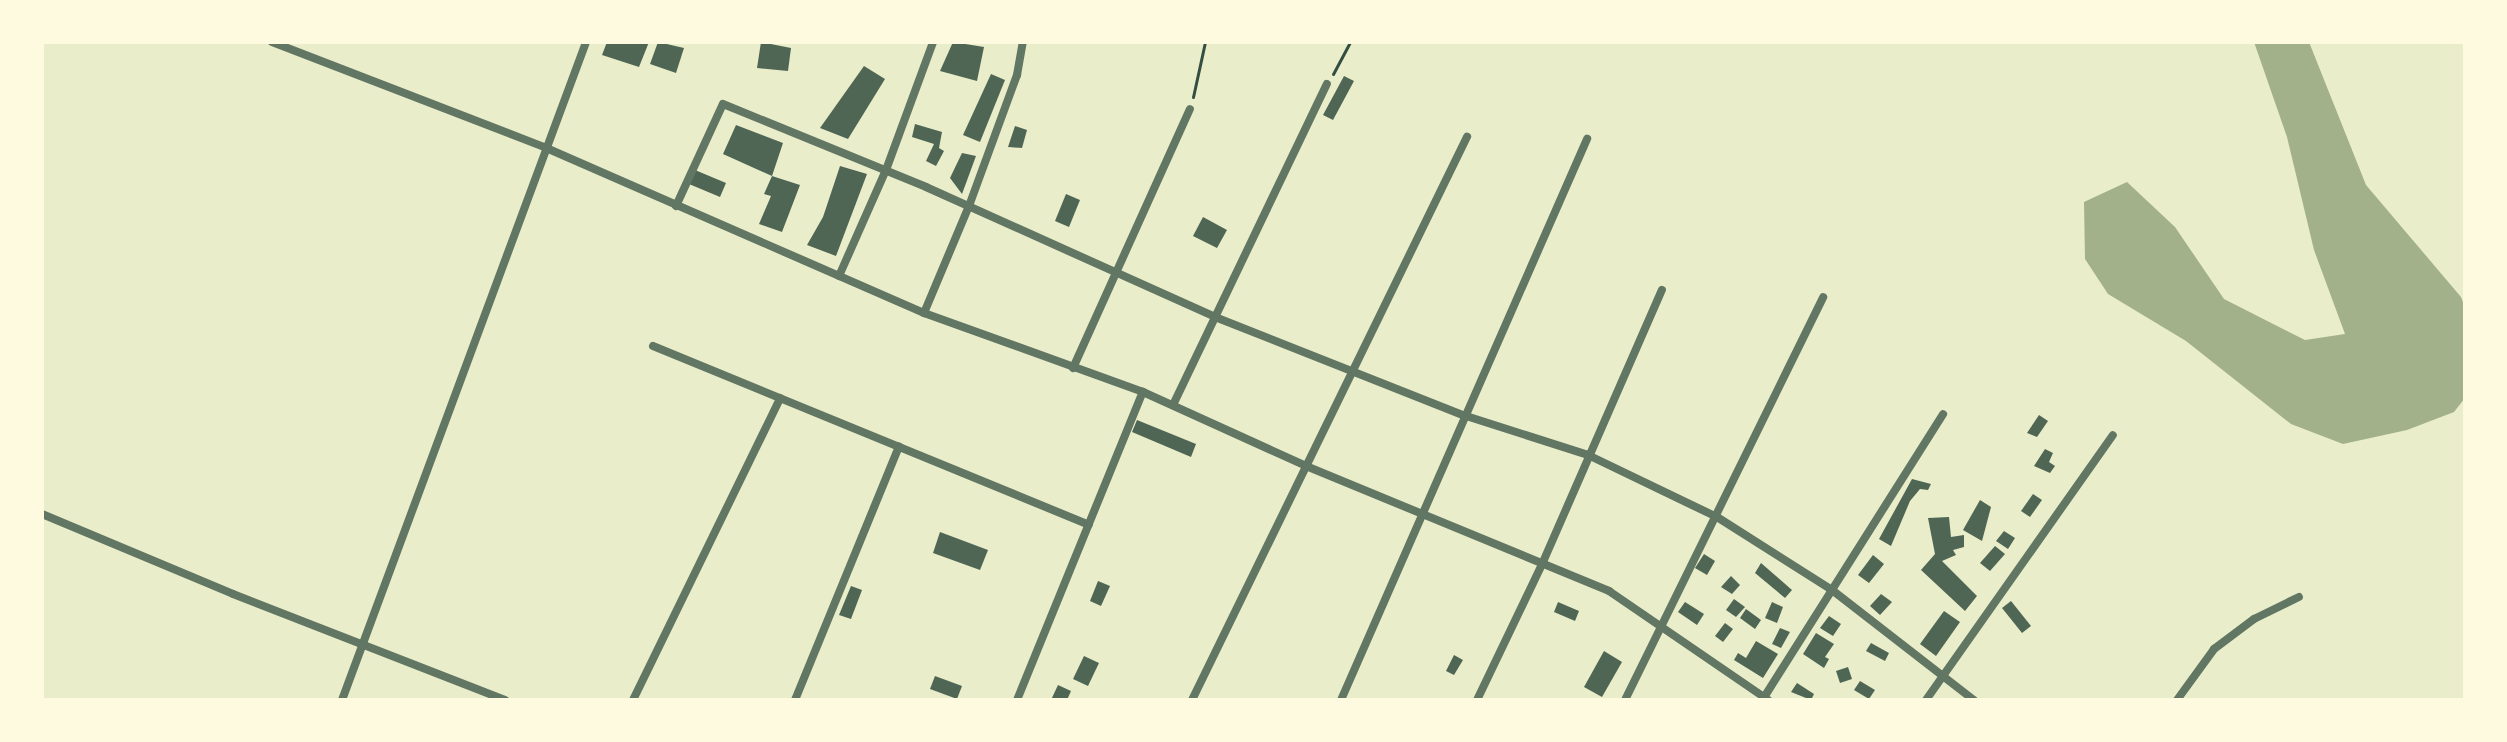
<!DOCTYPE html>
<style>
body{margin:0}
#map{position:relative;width:2507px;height:742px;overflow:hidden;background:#e9edc9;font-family:"Noto Sans",sans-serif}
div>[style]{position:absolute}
.water>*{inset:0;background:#a3b18a}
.building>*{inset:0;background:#4f6655}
.path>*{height:3px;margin:-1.5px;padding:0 1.5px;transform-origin:1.5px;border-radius:1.5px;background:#344e41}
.minor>*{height:8px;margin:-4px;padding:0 4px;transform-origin:4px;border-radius:4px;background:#617663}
span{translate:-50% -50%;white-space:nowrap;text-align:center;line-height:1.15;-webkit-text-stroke:6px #fefae0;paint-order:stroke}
.frame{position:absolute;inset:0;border:44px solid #fefae0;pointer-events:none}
</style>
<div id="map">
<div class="water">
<i style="clip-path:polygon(2254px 42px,2309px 42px,2366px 185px,2461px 297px,2465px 307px,2465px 398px,2454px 412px,2407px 430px,2343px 444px,2291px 424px,2186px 341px,2108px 294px,2085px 259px,2084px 202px,2127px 182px,2175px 227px,2224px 299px,2305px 340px,2345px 334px,2314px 250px,2287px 137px)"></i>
</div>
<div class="building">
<i style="clip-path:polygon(607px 42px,649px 42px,639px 67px,602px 55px)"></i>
<i style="clip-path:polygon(658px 42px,684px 48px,676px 73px,650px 64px)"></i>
<i style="clip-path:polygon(761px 42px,791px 48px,788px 71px,757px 68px)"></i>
<i style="clip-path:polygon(953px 42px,984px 47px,977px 81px,940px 71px)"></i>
<i style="clip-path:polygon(864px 66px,885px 79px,848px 139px,820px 128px)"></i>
<i style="clip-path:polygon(991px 74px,1005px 80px,980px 142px,963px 135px)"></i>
<i style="clip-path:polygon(1344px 76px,1354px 81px,1333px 120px,1323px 115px)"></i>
<i style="clip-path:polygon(915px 124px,942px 132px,939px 148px,944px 151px,936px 166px,926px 161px,934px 144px,912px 137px)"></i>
<i style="clip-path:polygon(736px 125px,783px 143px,772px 176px,800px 185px,782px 232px,759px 224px,771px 196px,764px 194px,772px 176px,723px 154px)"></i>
<i style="clip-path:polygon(1015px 126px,1027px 130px,1022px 148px,1008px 147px)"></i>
<i style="clip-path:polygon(962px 153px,976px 156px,962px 194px,950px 178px)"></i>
<i style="clip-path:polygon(840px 166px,867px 174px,836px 256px,807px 245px,823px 217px)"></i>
<i style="clip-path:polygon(695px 170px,726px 183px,720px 197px,689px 184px)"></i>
<i style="clip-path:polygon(1066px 194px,1080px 200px,1069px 227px,1055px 221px)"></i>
<i style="clip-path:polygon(1203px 217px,1227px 230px,1217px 248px,1193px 236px)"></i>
<i style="clip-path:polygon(2039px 415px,2048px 421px,2037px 437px,2027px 433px)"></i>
<i style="clip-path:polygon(1137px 420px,1196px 444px,1191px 457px,1132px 432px)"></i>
<i style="clip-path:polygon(2045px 449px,2053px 453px,2049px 462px,2055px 466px,2050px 473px,2034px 466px)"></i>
<i style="clip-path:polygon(1912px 479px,1931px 484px,1928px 490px,1920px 489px,1910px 501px,1891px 546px,1879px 539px)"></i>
<i style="clip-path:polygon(2033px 494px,2042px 500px,2030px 517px,2021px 511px)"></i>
<i style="clip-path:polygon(1980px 500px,1991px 507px,1982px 541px,1963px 530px)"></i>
<i style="clip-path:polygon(1949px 517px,1951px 537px,1964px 535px,1964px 547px,1953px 550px,1956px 555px,1942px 561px,1977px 596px,1965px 611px,1921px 570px,1935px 554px,1928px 518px)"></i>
<i style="clip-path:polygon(2004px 531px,2015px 538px,2008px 549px,1996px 541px)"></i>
<i style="clip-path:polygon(940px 532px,988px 550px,980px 570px,933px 553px)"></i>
<i style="clip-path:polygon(1995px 546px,2005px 554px,1990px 571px,1980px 563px)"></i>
<i style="clip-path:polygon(1704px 554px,1715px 561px,1707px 575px,1695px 568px)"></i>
<i style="clip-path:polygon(1873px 555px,1884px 564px,1869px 583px,1858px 575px)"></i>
<i style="clip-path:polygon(1761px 563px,1792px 590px,1785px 598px,1755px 573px)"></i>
<i style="clip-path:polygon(1731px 576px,1740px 585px,1732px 594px,1721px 587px)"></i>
<i style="clip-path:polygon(1098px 581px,1110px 586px,1101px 606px,1090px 601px)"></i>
<i style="clip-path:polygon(851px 586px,862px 590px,851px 619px,839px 615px)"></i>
<i style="clip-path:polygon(1881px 594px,1892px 602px,1880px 615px,1870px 606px)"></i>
<i style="clip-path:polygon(1734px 599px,1745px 607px,1736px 617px,1726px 610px)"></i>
<i style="clip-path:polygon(2011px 601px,2031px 626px,2022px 633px,2002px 608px)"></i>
<i style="clip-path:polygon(1558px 602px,1579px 611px,1575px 621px,1554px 612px)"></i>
<i style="clip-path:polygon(1685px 602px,1704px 614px,1697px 625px,1678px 612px)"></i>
<i style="clip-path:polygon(1772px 602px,1783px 607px,1777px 623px,1765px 618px)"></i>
<i style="clip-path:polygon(1746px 609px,1761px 620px,1755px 629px,1740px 618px)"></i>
<i style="clip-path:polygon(1944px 611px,1960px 622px,1936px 656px,1920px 644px)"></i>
<i style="clip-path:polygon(1829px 616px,1841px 624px,1833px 636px,1820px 628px)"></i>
<i style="clip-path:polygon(1725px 623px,1733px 629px,1723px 642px,1715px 636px)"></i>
<i style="clip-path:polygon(1780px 628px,1790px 632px,1781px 648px,1772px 644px)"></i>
<i style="clip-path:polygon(1816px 633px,1834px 644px,1825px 657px,1829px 659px,1824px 668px,1803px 654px)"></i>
<i style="clip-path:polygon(1756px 641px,1778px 654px,1763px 678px,1734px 660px,1738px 653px,1746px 658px)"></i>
<i style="clip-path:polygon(1871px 643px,1889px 653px,1885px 661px,1866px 651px)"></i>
<i style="clip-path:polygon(1604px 651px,1622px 662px,1602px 697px,1584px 687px)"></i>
<i style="clip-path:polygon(1454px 655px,1463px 660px,1454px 675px,1446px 671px)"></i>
<i style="clip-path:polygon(1084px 656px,1099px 663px,1088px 686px,1073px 679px)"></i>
<i style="clip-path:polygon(1848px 667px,1852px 679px,1840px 683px,1836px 671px)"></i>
<i style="clip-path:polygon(935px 676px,962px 686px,957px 699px,930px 689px)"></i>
<i style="clip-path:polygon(1860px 681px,1875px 690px,1869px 699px,1854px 690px)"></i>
<i style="clip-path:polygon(1797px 683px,1814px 694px,1811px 700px,1791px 692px)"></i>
<i style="clip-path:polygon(1058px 685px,1071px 691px,1067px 700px,1051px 700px)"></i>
</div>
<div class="path">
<i style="left:1333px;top:74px;width:36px;rotate:-62deg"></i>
<i style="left:1193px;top:97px;width:56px;rotate:-77.7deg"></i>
</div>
<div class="minor">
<i style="left:272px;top:42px;width:292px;rotate:21.1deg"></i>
<i style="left:544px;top:147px;width:415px;rotate:23.6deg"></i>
<i style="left:924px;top:313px;width:233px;rotate:19.8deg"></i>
<i style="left:1143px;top:392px;width:179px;rotate:24.4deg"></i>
<i style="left:1306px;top:466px;width:328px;rotate:22.4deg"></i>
<i style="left:1609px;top:591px;width:193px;rotate:34.4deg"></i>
<i style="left:676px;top:206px;width:112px;rotate:-65.3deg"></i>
<i style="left:723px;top:104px;width:219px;rotate:22.2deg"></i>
<i style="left:926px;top:187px;width:317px;rotate:24.2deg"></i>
<i style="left:1215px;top:317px;width:267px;rotate:21.6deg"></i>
<i style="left:1463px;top:415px;width:131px;rotate:17.7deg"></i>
<i style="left:1588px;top:455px;width:143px;rotate:25.7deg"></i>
<i style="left:1717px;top:517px;width:136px;rotate:32.4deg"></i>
<i style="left:1832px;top:590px;width:180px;rotate:37.8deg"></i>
<i style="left:839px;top:276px;width:116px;rotate:-66.1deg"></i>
<i style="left:886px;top:170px;width:136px;rotate:-69.8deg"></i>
<i style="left:924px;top:313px;width:116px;rotate:-67.2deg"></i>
<i style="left:969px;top:206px;width:140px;rotate:-69.9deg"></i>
<i style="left:1017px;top:75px;width:34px;rotate:-80deg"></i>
<i style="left:653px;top:346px;width:471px;rotate:22.3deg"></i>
<i style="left:1073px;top:368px;width:284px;rotate:-65.7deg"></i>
<i style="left:1173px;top:405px;width:356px;rotate:-64.4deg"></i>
<i style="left:42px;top:514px;width:207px;rotate:22.7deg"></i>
<i style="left:233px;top:594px;width:292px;rotate:21.3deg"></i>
<i style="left:1763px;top:699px;width:337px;rotate:-57.7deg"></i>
<i style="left:342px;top:700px;width:702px;rotate:-69.65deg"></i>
<i style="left:633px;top:700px;width:336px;rotate:-64deg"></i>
<i style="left:795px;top:700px;width:274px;rotate:-67.7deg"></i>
<i style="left:1017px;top:700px;width:333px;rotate:-67.8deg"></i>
<i style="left:1192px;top:700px;width:627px;rotate:-63.97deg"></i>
<i style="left:1341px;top:700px;width:613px;rotate:-66.32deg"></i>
<i style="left:1477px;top:700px;width:153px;rotate:-64.4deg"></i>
<i style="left:1543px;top:562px;width:297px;rotate:-66.4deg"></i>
<i style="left:1625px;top:700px;width:449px;rotate:-63.8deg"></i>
<i style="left:1926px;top:700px;width:324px;rotate:-54.8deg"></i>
<i style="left:2177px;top:700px;width:63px;rotate:-54deg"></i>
<i style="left:2214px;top:649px;width:50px;rotate:-36.9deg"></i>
<i style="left:2254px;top:619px;width:50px;rotate:-26.1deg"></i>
</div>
<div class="frame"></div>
</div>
